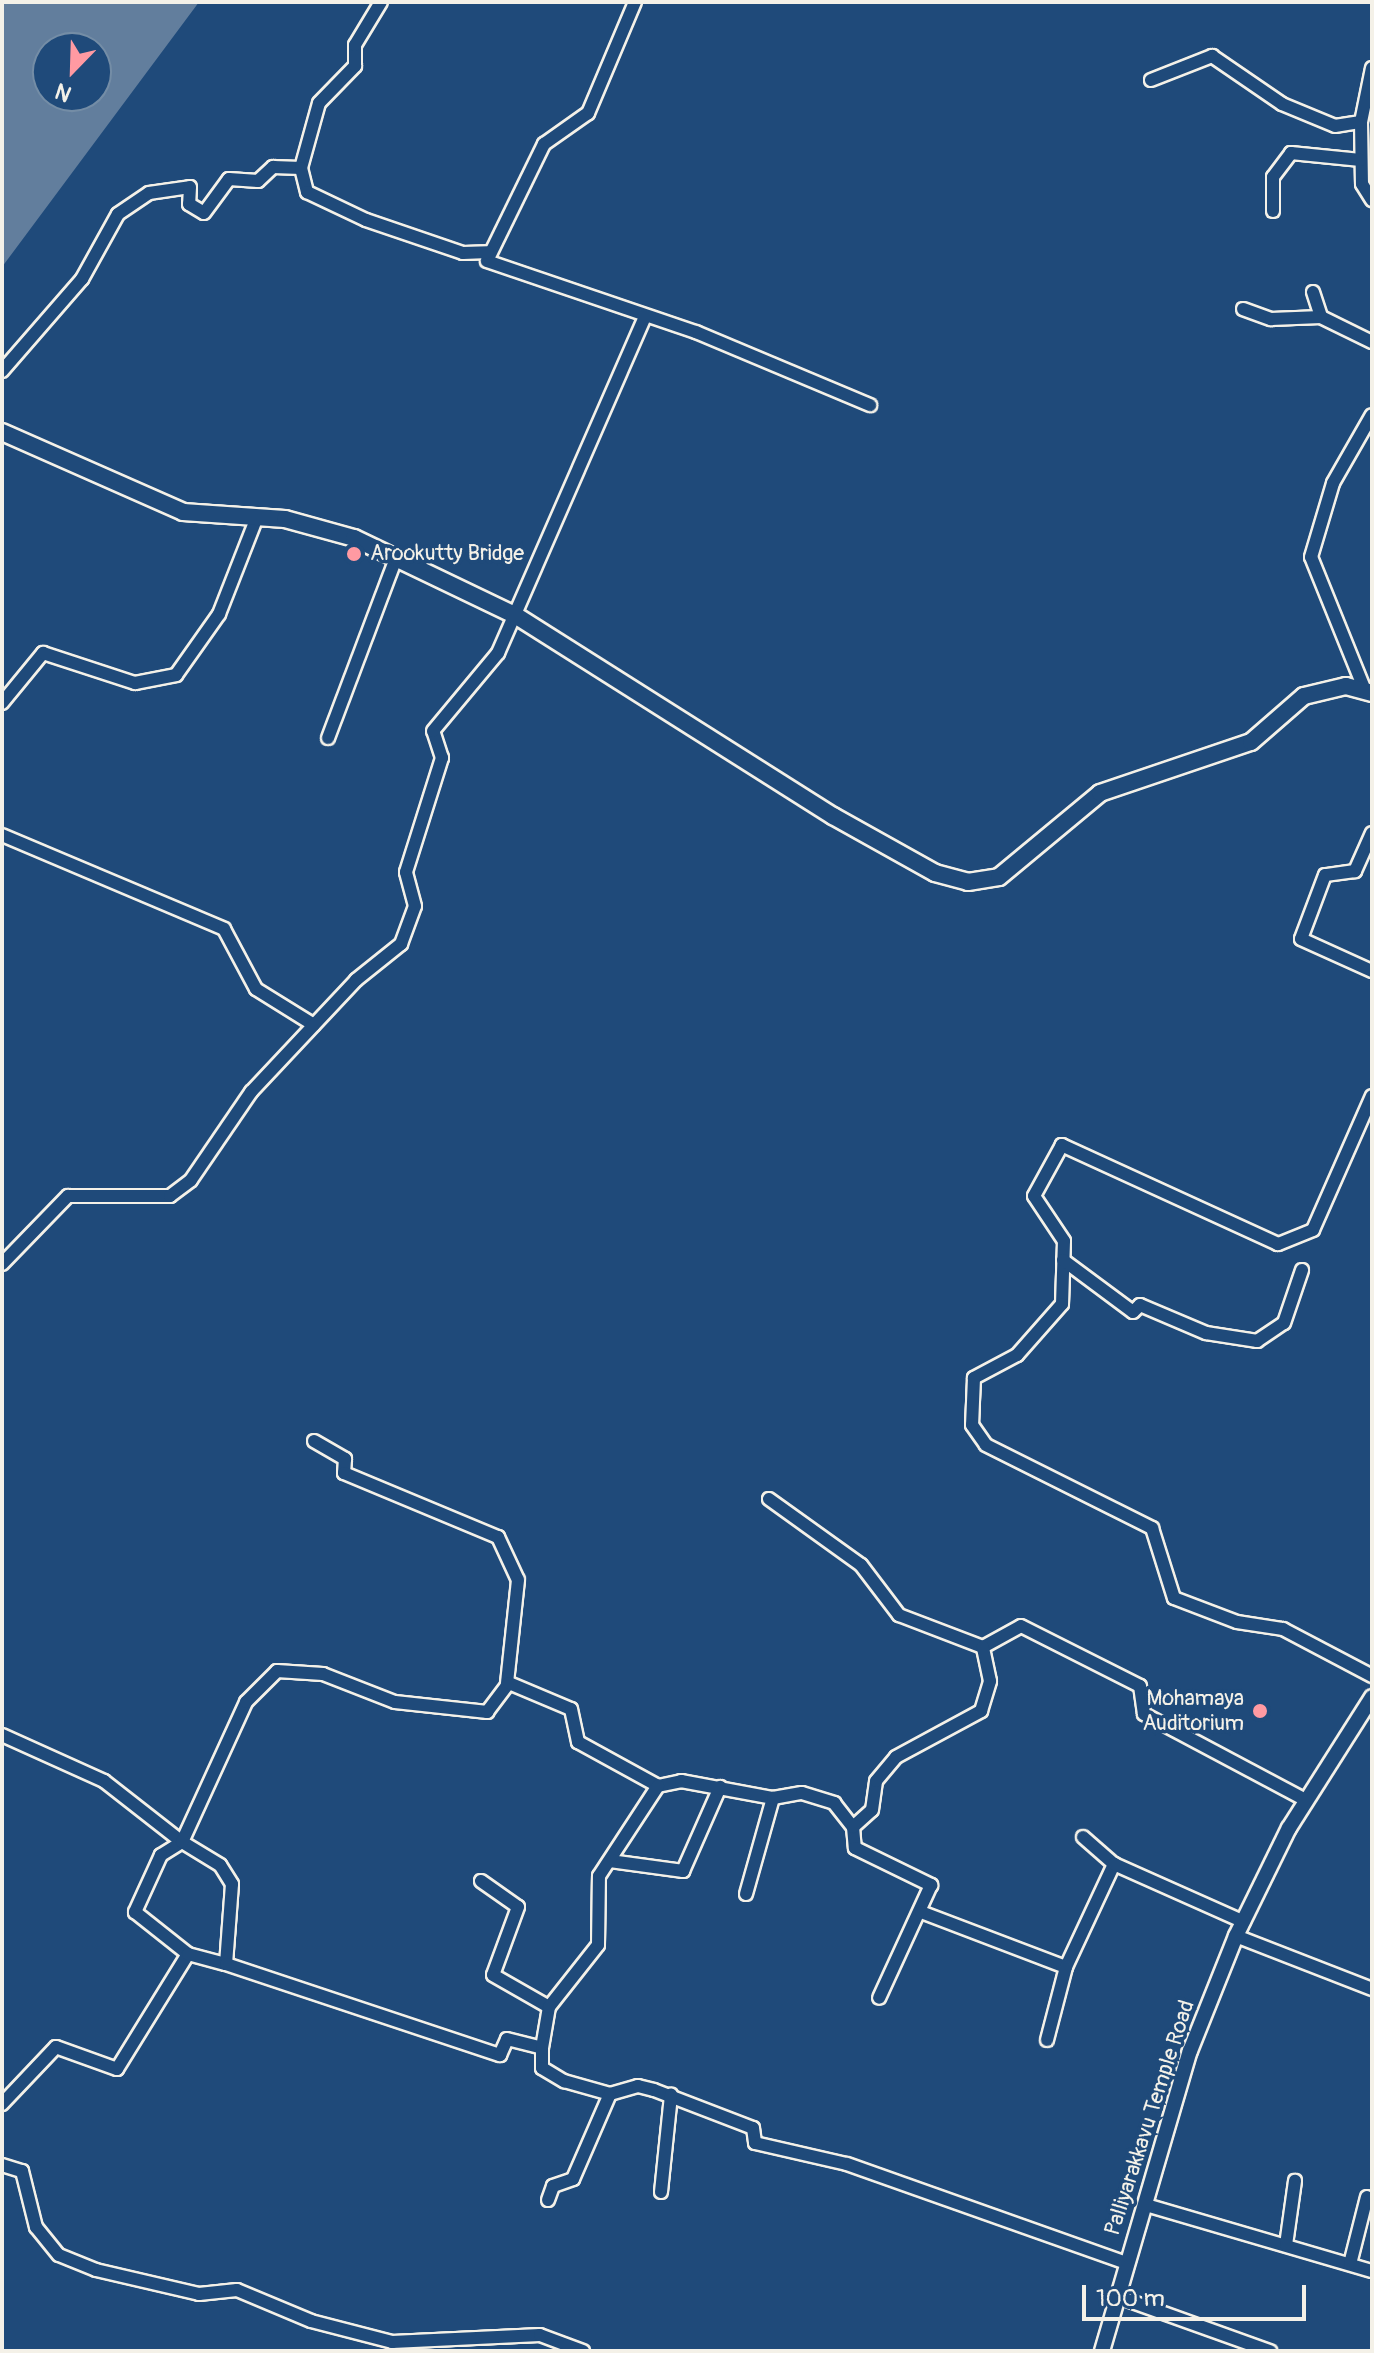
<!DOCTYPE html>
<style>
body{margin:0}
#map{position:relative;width:1374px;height:2353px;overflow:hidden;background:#1f4a7a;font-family:Pangolin,sans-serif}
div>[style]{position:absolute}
.water>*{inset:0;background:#627e9d}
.roads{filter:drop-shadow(2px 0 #f4f1e8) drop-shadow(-2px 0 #f4f1e8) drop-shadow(0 2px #f4f1e8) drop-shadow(0 -2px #f4f1e8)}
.minor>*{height:12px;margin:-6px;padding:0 6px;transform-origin:6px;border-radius:6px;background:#1f4a7a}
.tertiary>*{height:14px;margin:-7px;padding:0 7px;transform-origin:7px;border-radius:7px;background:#1f4a7a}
.secondary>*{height:16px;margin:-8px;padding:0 8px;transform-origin:8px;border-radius:8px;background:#1f4a7a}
.dots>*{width:22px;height:22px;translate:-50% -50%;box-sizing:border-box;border:4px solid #1f4a7a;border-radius:50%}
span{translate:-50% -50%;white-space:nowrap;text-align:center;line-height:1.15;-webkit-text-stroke:7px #1f4a7a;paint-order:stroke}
.poi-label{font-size:22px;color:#f4f1e8}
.left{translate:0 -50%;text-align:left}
.right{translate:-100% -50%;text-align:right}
.street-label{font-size:22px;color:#f4f1e8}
.frame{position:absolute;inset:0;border:4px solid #f4f1e8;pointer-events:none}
.north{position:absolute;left:32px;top:32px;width:80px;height:80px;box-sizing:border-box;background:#1f4a7a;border:2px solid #748da6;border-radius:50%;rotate:203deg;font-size:22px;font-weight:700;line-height:32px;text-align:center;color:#f4f1e8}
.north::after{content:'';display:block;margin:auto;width:28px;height:36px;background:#ff9aa2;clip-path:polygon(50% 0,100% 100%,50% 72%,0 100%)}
.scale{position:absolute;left:1082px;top:2285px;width:224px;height:36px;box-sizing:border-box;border:4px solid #f4f1e8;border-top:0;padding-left:10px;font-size:24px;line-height:28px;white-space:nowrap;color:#f4f1e8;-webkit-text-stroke:6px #1f4a7a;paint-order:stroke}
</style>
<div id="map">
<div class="water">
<i style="clip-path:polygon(evenodd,2px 2px,199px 2px,2px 267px,2px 2px,48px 48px,96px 48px,96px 96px,48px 96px,48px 48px)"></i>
</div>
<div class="roads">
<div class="minor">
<i style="left:635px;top:2px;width:121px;rotate:112.9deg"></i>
<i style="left:588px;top:113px;width:54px;rotate:144.8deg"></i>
<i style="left:544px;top:144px;width:130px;rotate:116deg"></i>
<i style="left:487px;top:261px;width:221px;rotate:18.8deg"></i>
<i style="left:696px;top:332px;width:189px;rotate:22.8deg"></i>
<i style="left:1372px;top:68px;width:55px;rotate:101.5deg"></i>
<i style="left:1361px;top:122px;width:62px;rotate:89.1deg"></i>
<i style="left:1362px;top:184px;width:19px;rotate:58deg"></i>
<i style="left:1151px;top:80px;width:66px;rotate:-21.5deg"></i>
<i style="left:1212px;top:56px;width:85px;rotate:34.4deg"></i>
<i style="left:1282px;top:104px;width:57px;rotate:22.5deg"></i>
<i style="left:1335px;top:126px;width:26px;rotate:-9deg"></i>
<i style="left:301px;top:168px;width:67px;rotate:-74.5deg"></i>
<i style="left:319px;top:103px;width:52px;rotate:-45.8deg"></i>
<i style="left:355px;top:66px;width:21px;rotate:-90deg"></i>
<i style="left:355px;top:45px;width:50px;rotate:-58.8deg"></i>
<i style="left:1273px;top:211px;width:34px;rotate:-90deg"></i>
<i style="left:1273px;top:177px;width:30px;rotate:-53deg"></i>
<i style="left:1291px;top:153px;width:70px;rotate:5.7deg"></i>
<i style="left:1313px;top:292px;width:26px;rotate:72deg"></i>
<i style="left:1321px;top:317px;width:57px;rotate:26.1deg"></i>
<i style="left:1243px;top:309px;width:30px;rotate:20deg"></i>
<i style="left:1271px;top:319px;width:50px;rotate:-2.3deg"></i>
<i style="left:2px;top:371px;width:122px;rotate:-49deg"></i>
<i style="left:82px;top:279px;width:74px;rotate:-61deg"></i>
<i style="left:118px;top:214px;width:37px;rotate:-34deg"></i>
<i style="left:149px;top:193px;width:41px;rotate:-8.3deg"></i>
<i style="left:190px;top:187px;width:17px;rotate:93deg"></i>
<i style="left:189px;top:204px;width:17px;rotate:31deg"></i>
<i style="left:204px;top:213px;width:42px;rotate:-53.7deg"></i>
<i style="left:229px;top:179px;width:29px;rotate:4deg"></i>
<i style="left:258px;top:181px;width:21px;rotate:-43deg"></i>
<i style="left:273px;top:167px;width:28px;rotate:2deg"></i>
<i style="left:301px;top:168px;width:25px;rotate:76deg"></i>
<i style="left:307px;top:192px;width:65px;rotate:25.4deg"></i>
<i style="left:366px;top:220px;width:102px;rotate:18.8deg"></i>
<i style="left:463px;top:253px;width:25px;rotate:-2deg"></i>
<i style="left:1364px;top:688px;width:141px;rotate:-112deg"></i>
<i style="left:1311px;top:557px;width:77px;rotate:-73.4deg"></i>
<i style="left:1333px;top:483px;width:78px;rotate:-60.2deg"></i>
<i style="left:2px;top:703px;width:65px;rotate:-50.6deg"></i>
<i style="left:43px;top:653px;width:97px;rotate:18.1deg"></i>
<i style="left:135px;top:683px;width:42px;rotate:-11deg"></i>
<i style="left:176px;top:675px;width:75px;rotate:-54.8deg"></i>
<i style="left:219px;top:614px;width:104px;rotate:-68.6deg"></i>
<i style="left:328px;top:738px;width:192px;rotate:-69.3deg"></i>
<i style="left:1372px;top:833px;width:42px;rotate:114.1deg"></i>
<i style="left:1355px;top:871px;width:30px;rotate:172deg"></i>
<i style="left:1325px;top:875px;width:68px;rotate:110.6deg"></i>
<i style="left:1301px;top:939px;width:78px;rotate:24.3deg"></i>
<i style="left:2px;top:835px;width:241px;rotate:22.9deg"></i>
<i style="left:224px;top:929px;width:68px;rotate:61.9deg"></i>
<i style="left:256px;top:989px;width:68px;rotate:31.8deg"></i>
<i style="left:1372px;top:1096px;width:146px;rotate:113.8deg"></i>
<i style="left:1313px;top:1230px;width:38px;rotate:158deg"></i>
<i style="left:1278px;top:1244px;width:238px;rotate:-155.4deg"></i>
<i style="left:1062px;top:1145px;width:58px;rotate:118.8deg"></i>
<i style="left:1034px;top:1196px;width:54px;rotate:56.3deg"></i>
<i style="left:1064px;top:1241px;width:63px;rotate:91.8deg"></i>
<i style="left:1062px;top:1304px;width:68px;rotate:131.4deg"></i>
<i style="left:1017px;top:1355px;width:49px;rotate:151.9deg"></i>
<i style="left:974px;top:1378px;width:47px;rotate:92.4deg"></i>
<i style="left:972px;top:1425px;width:24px;rotate:55deg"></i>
<i style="left:986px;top:1445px;width:186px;rotate:26.6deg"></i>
<i style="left:1152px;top:1528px;width:73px;rotate:72.6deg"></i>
<i style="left:1174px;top:1598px;width:67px;rotate:20.9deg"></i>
<i style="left:1237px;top:1622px;width:47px;rotate:8.7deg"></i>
<i style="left:1283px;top:1629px;width:101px;rotate:27.8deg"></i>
<i style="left:1063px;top:1260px;width:87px;rotate:36.6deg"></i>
<i style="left:1133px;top:1312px;width:10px;rotate:-45deg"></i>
<i style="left:1140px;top:1305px;width:72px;rotate:23deg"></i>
<i style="left:1206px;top:1333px;width:52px;rotate:8.9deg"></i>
<i style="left:1257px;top:1341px;width:32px;rotate:-34deg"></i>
<i style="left:1284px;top:1323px;width:56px;rotate:-71.2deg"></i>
<i style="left:2px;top:1264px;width:95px;rotate:-45.9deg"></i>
<i style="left:68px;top:1196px;width:102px"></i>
<i style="left:170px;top:1196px;width:26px;rotate:-37deg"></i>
<i style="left:191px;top:1180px;width:107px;rotate:-55.7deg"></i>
<i style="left:251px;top:1092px;width:154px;rotate:-46.8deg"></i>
<i style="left:356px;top:980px;width:58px;rotate:-38.7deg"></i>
<i style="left:401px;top:944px;width:40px;rotate:-69.8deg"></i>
<i style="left:415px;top:906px;width:35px;rotate:-105deg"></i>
<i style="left:406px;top:872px;width:120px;rotate:-72.5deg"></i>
<i style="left:442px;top:758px;width:28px;rotate:-108deg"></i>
<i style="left:433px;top:731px;width:102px;rotate:-50.2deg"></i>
<i style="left:498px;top:653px;width:368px;rotate:-66.4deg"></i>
<i style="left:314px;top:1441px;width:36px;rotate:30deg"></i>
<i style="left:345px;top:1459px;width:14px;rotate:94deg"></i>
<i style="left:344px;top:1473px;width:167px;rotate:22.6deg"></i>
<i style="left:498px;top:1537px;width:47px;rotate:65.1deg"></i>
<i style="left:518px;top:1580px;width:104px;rotate:96.1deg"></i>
<i style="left:769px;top:1499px;width:113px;rotate:35.7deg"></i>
<i style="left:861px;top:1565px;width:63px;rotate:52.8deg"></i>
<i style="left:899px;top:1615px;width:90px;rotate:20.9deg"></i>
<i style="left:983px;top:1647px;width:43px;rotate:-28.9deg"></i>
<i style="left:1021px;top:1626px;width:133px;rotate:26.8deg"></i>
<i style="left:1140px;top:1686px;width:28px;rotate:82deg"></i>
<i style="left:1144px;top:1714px;width:183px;rotate:28deg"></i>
<i style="left:2px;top:1735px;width:112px;rotate:24.3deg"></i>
<i style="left:104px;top:1781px;width:99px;rotate:38deg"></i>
<i style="left:182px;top:1842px;width:25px;rotate:148deg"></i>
<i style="left:161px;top:1855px;width:63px;rotate:114.5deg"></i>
<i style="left:135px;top:1912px;width:68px;rotate:38.4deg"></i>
<i style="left:188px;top:1954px;width:135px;rotate:121.7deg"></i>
<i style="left:117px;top:2069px;width:65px;rotate:-160.2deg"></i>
<i style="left:56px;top:2047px;width:79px;rotate:133.5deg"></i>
<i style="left:853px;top:1827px;width:21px;rotate:85deg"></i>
<i style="left:855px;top:1848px;width:85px;rotate:26deg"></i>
<i style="left:931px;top:1885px;width:124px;rotate:114.7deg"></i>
<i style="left:1083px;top:1837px;width:41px;rotate:41.1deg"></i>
<i style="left:610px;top:1861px;width:74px;rotate:7.8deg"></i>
<i style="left:683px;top:1871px;width:92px;rotate:-66.2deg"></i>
<i style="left:481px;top:1881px;width:45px;rotate:35.1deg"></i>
<i style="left:518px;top:1907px;width:72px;rotate:110.2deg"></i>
<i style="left:493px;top:1975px;width:64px;rotate:29.7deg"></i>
<i style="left:746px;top:1894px;width:100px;rotate:-74.3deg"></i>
<i style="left:921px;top:1912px;width:155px;rotate:20.8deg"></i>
<i style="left:1066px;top:1967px;width:114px;rotate:-65deg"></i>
<i style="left:1114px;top:1864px;width:142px;rotate:24deg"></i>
<i style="left:1236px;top:1936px;width:146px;rotate:21.3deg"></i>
<i style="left:188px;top:1954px;width:39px;rotate:15deg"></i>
<i style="left:226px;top:1964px;width:80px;rotate:-85.7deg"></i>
<i style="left:232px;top:1884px;width:22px;rotate:-122deg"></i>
<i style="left:220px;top:1865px;width:44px;rotate:-148.8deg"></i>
<i style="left:182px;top:1842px;width:154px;rotate:-65.4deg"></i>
<i style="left:246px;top:1702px;width:44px;rotate:-45deg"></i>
<i style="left:277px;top:1671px;width:46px;rotate:3.7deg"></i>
<i style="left:323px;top:1674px;width:77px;rotate:21.3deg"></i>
<i style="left:395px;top:1702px;width:93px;rotate:6.2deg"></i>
<i style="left:487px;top:1712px;width:36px;rotate:-53deg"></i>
<i style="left:509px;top:1683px;width:67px;rotate:22.8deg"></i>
<i style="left:571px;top:1709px;width:34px;rotate:78deg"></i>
<i style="left:578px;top:1742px;width:91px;rotate:28.8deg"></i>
<i style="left:658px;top:1786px;width:24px;rotate:-12deg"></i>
<i style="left:681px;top:1781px;width:94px;rotate:10.5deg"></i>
<i style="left:773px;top:1798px;width:29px;rotate:-10deg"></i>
<i style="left:802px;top:1793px;width:34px;rotate:17deg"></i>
<i style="left:834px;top:1803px;width:31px;rotate:52deg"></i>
<i style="left:853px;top:1827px;width:25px;rotate:-42deg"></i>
<i style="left:872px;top:1810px;width:29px;rotate:-82deg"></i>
<i style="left:876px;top:1781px;width:31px;rotate:-50deg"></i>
<i style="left:896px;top:1757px;width:97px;rotate:-28.4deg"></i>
<i style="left:981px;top:1711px;width:31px;rotate:-73deg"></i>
<i style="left:990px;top:1681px;width:35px;rotate:-102deg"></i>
<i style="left:226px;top:1964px;width:289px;rotate:18.4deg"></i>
<i style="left:500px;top:2055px;width:17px;rotate:-66deg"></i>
<i style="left:507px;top:2039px;width:36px;rotate:14deg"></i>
<i style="left:542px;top:2048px;width:20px;rotate:90deg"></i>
<i style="left:542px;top:2068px;width:26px;rotate:31deg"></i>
<i style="left:564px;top:2081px;width:48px;rotate:15.8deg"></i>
<i style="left:610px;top:2094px;width:29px;rotate:-16deg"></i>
<i style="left:638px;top:2086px;width:16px;rotate:14deg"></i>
<i style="left:654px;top:2090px;width:106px;rotate:21deg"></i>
<i style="left:753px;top:2128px;width:15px;rotate:82deg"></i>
<i style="left:755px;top:2143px;width:94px;rotate:12.9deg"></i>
<i style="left:847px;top:2164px;width:296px;rotate:19.5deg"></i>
<i style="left:1047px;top:2040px;width:75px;rotate:-75.4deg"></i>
<i style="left:542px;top:2048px;width:42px;rotate:-80.3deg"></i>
<i style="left:549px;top:2007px;width:79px;rotate:-51.7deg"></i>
<i style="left:598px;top:1945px;width:69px;rotate:-89.2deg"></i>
<i style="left:599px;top:1876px;width:108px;rotate:-56.8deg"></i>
<i style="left:2px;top:2165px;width:21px;rotate:17deg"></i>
<i style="left:22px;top:2171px;width:58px;rotate:76deg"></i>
<i style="left:36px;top:2227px;width:36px;rotate:51deg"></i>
<i style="left:59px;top:2255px;width:40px;rotate:22deg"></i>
<i style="left:96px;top:2270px;width:106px;rotate:13.1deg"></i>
<i style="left:199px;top:2294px;width:38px;rotate:-6deg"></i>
<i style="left:237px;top:2290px;width:80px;rotate:22.7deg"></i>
<i style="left:311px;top:2321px;width:84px;rotate:14.5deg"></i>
<i style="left:392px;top:2342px;width:148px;rotate:-2.7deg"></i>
<i style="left:540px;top:2335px;width:46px;rotate:20.4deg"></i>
<i style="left:661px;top:2192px;width:98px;rotate:-84.1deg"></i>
<i style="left:548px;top:2200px;width:15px;rotate:-70deg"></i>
<i style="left:553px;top:2186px;width:21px;rotate:-19deg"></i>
<i style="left:573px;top:2179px;width:93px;rotate:-66.5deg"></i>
<i style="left:1146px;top:2205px;width:235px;rotate:16.3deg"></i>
<i style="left:1286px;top:2245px;width:65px;rotate:-82deg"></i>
<i style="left:1350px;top:2264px;width:69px;rotate:-75.8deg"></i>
<i style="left:1116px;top:2296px;width:164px;rotate:19.7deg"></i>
</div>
<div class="tertiary">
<i style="left:1102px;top:2351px;width:313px;rotate:-73.7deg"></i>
<i style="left:1190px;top:2051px;width:124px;rotate:-68.2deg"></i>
<i style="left:1236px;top:1936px;width:120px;rotate:-63.9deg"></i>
<i style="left:1289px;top:1828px;width:155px;rotate:-57.6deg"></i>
</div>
<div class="secondary">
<i style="left:2px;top:432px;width:198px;rotate:23.8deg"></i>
<i style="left:183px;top:512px;width:102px;rotate:3.9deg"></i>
<i style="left:285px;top:519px;width:72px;rotate:15.4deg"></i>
<i style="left:354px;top:538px;width:178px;rotate:25.6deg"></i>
<i style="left:515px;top:615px;width:376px;rotate:32.3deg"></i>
<i style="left:833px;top:816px;width:117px;rotate:29.2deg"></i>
<i style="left:935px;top:873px;width:34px;rotate:15deg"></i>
<i style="left:968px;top:882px;width:31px;rotate:-9deg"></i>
<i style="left:999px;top:877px;width:131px;rotate:-39.7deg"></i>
<i style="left:1100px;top:793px;width:159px;rotate:-18.7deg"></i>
<i style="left:1251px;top:742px;width:70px;rotate:-41deg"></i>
<i style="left:1304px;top:696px;width:43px;rotate:-13.4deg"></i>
<i style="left:1346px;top:686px;width:27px;rotate:15deg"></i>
</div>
</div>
<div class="dots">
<i style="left:354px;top:554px;background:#ff9aa2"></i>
<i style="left:1260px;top:1711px;background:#ff9aa2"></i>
</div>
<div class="poi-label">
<span class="left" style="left:370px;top:554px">Arookutty Bridge</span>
<span class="right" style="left:1244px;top:1711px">Mohamaya<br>Auditorium</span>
</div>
<div class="street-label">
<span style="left:1150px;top:2118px;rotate:-72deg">Palliyarakkavu Temple Road</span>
</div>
<div class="frame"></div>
<div class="north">N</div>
<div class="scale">100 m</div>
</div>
